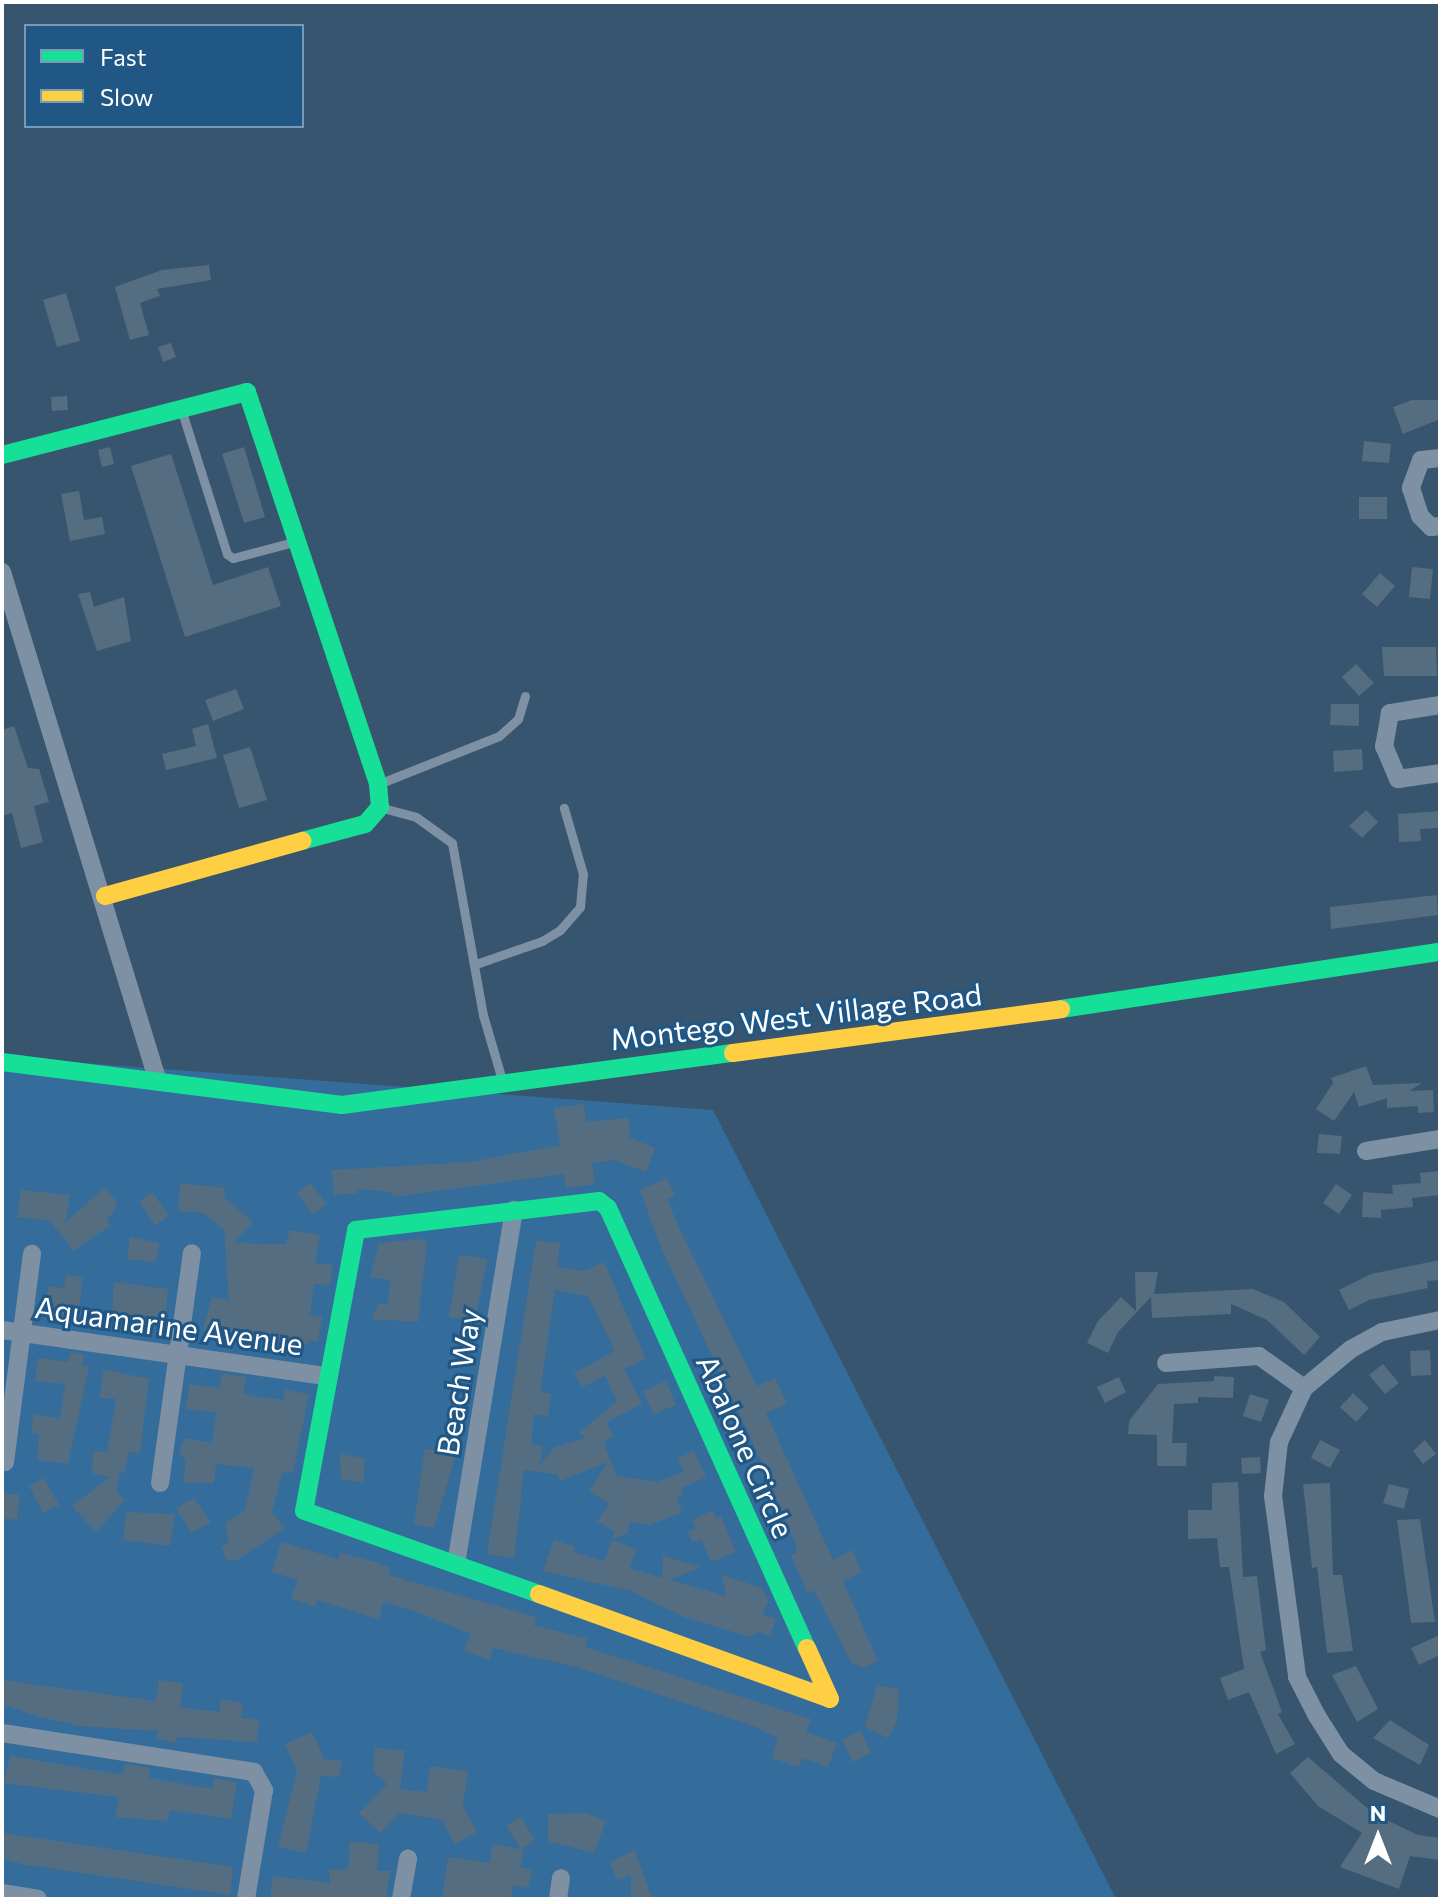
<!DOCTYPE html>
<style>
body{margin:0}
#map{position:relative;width:1442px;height:1901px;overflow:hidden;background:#37556e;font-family:Commissioner,sans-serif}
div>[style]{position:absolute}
.green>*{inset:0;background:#346d9b}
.building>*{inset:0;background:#556d80}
.lane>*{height:9px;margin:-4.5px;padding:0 4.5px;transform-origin:4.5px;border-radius:4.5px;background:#7e91a4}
.street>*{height:18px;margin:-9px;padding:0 9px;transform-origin:9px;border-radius:9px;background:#7e91a4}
.fast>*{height:18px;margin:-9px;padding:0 9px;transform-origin:9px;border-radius:9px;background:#16e098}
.slow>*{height:18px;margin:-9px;padding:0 9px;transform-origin:9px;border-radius:9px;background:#ffcf43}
span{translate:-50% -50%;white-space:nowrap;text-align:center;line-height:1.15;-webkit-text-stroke:6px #205785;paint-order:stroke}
.street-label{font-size:30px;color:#fff}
.frame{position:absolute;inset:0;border:4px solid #fff;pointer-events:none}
.legend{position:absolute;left:24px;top:24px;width:280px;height:104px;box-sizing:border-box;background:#205785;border:2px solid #799ab6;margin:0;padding:10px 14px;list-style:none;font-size:24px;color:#fff}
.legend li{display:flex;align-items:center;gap:16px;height:40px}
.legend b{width:40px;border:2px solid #799ab6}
.north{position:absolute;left:1338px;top:1797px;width:80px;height:80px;-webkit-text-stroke:6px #205785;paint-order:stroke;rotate:0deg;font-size:22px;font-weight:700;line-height:32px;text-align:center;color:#fff}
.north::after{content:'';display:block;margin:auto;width:28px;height:36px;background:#fff;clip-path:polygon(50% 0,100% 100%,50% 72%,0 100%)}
</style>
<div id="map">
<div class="green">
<i style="clip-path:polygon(2px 1057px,713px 1110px,1116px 1899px,2px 1899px)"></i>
</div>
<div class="building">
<i style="clip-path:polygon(209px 265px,211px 280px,157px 289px,160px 296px,140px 303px,149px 335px,130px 340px,115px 287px,162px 270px)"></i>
<i style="clip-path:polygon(66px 293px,80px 341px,57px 347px,43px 300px)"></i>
<i style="clip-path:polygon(171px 343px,176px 357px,163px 362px,158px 347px)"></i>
<i style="clip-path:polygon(67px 396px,68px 410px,52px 411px,51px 397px)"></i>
<i style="clip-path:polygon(1412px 400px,1440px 400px,1440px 419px,1403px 434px,1393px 407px)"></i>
<i style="clip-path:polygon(1364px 441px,1391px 444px,1389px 463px,1362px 461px)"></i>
<i style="clip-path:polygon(110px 447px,114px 464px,102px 467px,98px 450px)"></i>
<i style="clip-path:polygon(244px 447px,265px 517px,244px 523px,222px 454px)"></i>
<i style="clip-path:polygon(171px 454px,213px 585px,268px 567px,281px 606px,185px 637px,131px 466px)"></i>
<i style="clip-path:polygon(79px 491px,84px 520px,102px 517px,105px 534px,70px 541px,61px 494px)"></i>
<i style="clip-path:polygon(1359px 497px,1387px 497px,1387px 519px,1359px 519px)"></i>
<i style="clip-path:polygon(1412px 567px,1433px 569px,1430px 599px,1409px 597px)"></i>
<i style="clip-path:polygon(1380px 573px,1395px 586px,1377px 607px,1362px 594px)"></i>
<i style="clip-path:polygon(90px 592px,94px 607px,124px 597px,131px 641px,97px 651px,78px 594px)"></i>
<i style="clip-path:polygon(1382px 647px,1436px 647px,1437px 676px,1384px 676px)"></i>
<i style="clip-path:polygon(1356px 664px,1374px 683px,1359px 696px,1342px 677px)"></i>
<i style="clip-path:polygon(236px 689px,244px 709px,213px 721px,205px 700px)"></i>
<i style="clip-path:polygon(1331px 704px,1359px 704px,1359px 726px,1330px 725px)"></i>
<i style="clip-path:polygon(208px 724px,217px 758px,166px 770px,162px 754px,196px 746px,192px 729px)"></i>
<i style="clip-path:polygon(14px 726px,28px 768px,39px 769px,49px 802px,34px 806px,43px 842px,21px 848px,12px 813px,2px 816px,2px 730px)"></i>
<i style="clip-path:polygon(250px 747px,267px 800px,239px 808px,223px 755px)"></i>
<i style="clip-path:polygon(1362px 749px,1363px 770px,1334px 772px,1333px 751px)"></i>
<i style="clip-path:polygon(1366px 810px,1378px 822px,1362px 838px,1349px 826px)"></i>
<i style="clip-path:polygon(1440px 811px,1440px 828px,1420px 829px,1421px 841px,1399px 842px,1398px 814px)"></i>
<i style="clip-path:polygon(1437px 895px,1438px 915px,1331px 929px,1330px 907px)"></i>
<i style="clip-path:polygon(1366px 1066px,1373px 1085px,1422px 1083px,1409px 1091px,1433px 1090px,1434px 1112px,1418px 1113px,1418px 1106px,1387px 1108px,1387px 1098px,1359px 1107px,1354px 1092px,1334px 1121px,1316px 1109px,1333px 1083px,1331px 1078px)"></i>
<i style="clip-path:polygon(584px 1104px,586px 1122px,628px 1118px,630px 1138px,655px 1148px,646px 1172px,615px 1160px,592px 1163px,595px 1184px,566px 1188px,564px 1174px,393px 1197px,392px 1192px,358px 1189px,357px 1193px,334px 1195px,332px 1170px,470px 1162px,560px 1145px,554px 1108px)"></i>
<i style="clip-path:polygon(1319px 1134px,1342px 1136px,1340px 1154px,1317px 1153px)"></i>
<i style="clip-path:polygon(1440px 1171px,1440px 1195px,1412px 1198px,1413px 1207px,1381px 1210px,1381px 1218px,1362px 1217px,1363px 1192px,1393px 1194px,1392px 1185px,1421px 1183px,1420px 1173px)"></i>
<i style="clip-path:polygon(667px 1178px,675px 1195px,667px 1199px,678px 1226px,757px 1386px,775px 1378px,787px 1404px,766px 1413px,833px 1560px,852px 1550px,862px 1572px,843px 1581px,878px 1661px,863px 1668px,851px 1662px,814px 1590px,807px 1593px,791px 1555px,796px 1553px,796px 1544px,761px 1460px,659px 1243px,640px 1190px)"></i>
<i style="clip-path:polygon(180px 1183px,225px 1188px,224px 1197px,253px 1222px,234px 1243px,286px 1244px,290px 1230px,320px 1235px,315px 1263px,333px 1265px,330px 1285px,314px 1284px,310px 1314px,322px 1317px,318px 1342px,308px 1340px,307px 1345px,203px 1330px,212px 1297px,229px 1300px,224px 1230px,204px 1213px,178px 1211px)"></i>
<i style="clip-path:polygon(310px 1183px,327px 1204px,313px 1214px,297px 1193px)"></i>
<i style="clip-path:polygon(1336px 1184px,1352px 1195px,1339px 1214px,1323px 1203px)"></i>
<i style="clip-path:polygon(104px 1188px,118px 1203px,107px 1221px,111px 1225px,74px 1251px,50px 1221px,17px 1217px,21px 1190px,70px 1195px,66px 1222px)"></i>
<i style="clip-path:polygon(152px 1192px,169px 1215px,156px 1226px,139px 1202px)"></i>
<i style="clip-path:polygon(130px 1237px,159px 1243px,156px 1262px,127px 1259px)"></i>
<i style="clip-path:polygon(420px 1239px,427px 1242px,418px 1322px,371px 1319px,378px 1304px,388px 1304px,390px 1280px,370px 1277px,379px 1243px)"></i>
<i style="clip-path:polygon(evenodd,536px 1241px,560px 1243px,557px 1267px,584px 1271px,604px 1262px,646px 1359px,624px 1369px,642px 1404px,607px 1422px,613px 1436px,604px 1443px,616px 1476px,656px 1482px,684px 1472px,678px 1458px,694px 1451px,706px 1477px,681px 1488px,683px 1495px,677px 1498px,682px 1513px,649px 1525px,630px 1522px,628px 1533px,612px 1539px,615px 1532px,597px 1521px,610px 1504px,589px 1491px,608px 1462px,560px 1481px,557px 1474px,524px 1470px,514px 1558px,487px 1554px,536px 1241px,555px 1290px,588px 1296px,615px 1351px,574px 1373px,582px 1387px,605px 1376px,617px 1401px,579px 1433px,586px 1438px,555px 1447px,540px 1465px,543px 1446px,531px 1444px,534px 1414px,548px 1416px,551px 1394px,540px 1392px,555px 1290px)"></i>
<i style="clip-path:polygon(459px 1255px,487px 1259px,475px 1321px,449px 1317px)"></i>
<i style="clip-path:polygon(1440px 1260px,1440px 1280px,1427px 1281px,1428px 1288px,1369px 1300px,1349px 1310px,1339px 1290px,1371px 1274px)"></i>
<i style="clip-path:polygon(1135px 1272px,1158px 1272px,1154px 1294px,1253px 1289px,1284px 1302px,1320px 1337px,1304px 1355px,1267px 1320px,1231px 1304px,1231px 1314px,1152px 1318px,1151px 1297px,1118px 1332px,1108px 1353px,1087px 1343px,1098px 1321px,1121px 1297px,1136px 1311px)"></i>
<i style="clip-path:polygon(67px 1275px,83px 1277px,78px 1317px,53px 1314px,54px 1305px,47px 1304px,48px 1286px,64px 1288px)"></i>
<i style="clip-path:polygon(114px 1282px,168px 1289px,165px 1318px,112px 1313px)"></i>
<i style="clip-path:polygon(1430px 1350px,1431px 1375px,1411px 1376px,1410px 1351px)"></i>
<i style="clip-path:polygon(71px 1352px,84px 1354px,82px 1365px,89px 1367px,68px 1464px,37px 1460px,39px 1435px,31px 1432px,34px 1414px,60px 1419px,65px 1384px,35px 1381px,38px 1358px,68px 1362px)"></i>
<i style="clip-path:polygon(1383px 1364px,1399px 1383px,1385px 1394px,1369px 1375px)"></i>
<i style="clip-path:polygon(103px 1369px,149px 1379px,140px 1453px,129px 1452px,124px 1473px,119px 1473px,116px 1491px,125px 1500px,96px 1532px,72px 1506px,110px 1477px,93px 1474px,92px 1470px,94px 1451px,107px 1452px,116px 1399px,100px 1398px)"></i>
<i style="clip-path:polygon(222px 1373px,246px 1377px,243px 1394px,283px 1400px,285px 1390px,309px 1394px,293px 1473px,282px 1472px,272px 1513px,285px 1528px,237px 1560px,227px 1560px,221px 1546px,228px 1543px,226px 1523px,245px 1510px,254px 1468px,216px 1464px,214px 1483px,183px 1483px,186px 1460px,179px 1454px,184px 1438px,212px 1443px,216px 1413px,186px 1409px,189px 1384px,219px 1388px)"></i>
<i style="clip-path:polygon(1214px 1376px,1234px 1377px,1233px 1398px,1198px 1397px,1198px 1403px,1174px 1404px,1172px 1443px,1187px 1443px,1186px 1466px,1157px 1466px,1157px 1435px,1128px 1434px,1129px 1421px,1158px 1384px,1214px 1381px)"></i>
<i style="clip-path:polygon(1119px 1377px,1126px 1392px,1105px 1403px,1097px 1387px)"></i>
<i style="clip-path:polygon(666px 1381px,676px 1405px,653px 1414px,643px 1391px)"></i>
<i style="clip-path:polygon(1353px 1393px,1369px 1408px,1356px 1422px,1340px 1407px)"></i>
<i style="clip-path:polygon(1250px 1394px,1269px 1400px,1261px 1422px,1243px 1416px)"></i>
<i style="clip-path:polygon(1320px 1440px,1340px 1450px,1330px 1468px,1311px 1458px)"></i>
<i style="clip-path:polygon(1425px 1440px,1436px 1454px,1423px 1464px,1413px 1451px)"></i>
<i style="clip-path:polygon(425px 1449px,456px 1454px,434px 1528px,414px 1524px)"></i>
<i style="clip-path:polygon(340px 1454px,364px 1458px,364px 1482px,341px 1479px)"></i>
<i style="clip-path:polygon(1260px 1457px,1261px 1473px,1242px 1474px,1241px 1458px)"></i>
<i style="clip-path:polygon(44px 1478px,59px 1505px,43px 1513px,29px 1486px)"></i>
<i style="clip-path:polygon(1238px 1482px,1243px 1577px,1257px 1576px,1266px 1650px,1260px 1652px,1282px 1712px,1278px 1714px,1295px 1744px,1276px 1754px,1249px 1692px,1228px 1700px,1220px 1678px,1244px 1669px,1229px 1567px,1220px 1567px,1217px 1538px,1188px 1539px,1188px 1510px,1212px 1510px,1212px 1483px)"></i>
<i style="clip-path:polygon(1330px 1483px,1333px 1575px,1342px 1575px,1353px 1651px,1327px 1653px,1317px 1567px,1312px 1568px,1303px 1484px)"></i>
<i style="clip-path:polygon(1389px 1484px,1409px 1489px,1404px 1509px,1383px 1503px)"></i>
<i style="clip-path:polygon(2px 1493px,20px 1495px,17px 1520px,2px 1518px)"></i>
<i style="clip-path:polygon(194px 1498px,211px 1522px,191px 1533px,176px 1508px)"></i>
<i style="clip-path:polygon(713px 1510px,716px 1518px,721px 1516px,736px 1552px,711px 1562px,702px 1540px,692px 1542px,688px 1532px,695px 1528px,692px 1520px)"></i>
<i style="clip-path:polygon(126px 1512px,175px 1514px,170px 1546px,123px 1540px)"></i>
<i style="clip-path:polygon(1420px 1519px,1435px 1622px,1411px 1623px,1397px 1520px)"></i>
<i style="clip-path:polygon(554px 1540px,575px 1547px,573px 1552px,604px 1561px,612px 1540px,636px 1549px,630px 1568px,662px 1578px,663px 1556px,701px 1567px,670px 1580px,726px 1596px,722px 1575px,762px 1588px,768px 1600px,763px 1614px,776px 1619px,770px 1636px,758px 1632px,750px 1637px,684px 1617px,631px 1591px,543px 1571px)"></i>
<i style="clip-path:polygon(281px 1542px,338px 1559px,340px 1553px,375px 1562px,391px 1568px,388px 1575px,536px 1617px,533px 1625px,588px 1639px,585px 1647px,811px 1719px,806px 1732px,837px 1743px,828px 1767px,802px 1758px,799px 1767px,772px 1758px,778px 1738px,756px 1727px,577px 1667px,493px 1648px,490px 1660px,464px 1651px,470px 1634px,415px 1611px,383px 1602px,379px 1619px,317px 1600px,315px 1606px,291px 1599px,298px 1580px,272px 1572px)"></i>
<i style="clip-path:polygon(1440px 1635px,1440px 1655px,1419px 1665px,1411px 1648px)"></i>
<i style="clip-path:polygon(1356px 1666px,1378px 1709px,1357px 1722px,1332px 1675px)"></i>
<i style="clip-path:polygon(2px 1680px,156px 1701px,159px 1680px,183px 1683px,180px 1707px,219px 1712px,221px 1699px,243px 1703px,241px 1718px,259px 1720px,257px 1742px,177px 1737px,176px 1743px,156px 1738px,158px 1731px,80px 1726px,40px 1717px,2px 1704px)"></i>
<i style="clip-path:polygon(877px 1685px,899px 1689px,897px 1722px,888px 1738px,865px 1727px)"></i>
<i style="clip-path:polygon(1390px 1720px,1429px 1745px,1420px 1765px,1373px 1738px)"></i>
<i style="clip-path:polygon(861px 1731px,871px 1753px,853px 1762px,842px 1740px)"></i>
<i style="clip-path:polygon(312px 1732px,324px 1759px,342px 1761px,339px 1777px,321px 1776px,306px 1853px,278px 1847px,297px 1770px,285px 1744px)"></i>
<i style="clip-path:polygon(375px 1747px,405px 1751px,400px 1789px,427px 1792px,430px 1766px,468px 1771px,463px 1806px,477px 1832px,455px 1844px,442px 1820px,399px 1813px,380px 1833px,359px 1813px,387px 1784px,373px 1771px)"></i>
<i style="clip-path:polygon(10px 1756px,123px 1775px,125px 1764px,140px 1766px,150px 1768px,149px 1778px,213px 1789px,214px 1778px,237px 1782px,231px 1819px,170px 1810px,167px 1821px,115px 1817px,119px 1797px,4px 1783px)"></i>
<i style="clip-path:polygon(1308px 1757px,1374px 1814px,1418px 1835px,1440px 1838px,1440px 1860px,1410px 1856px,1399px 1889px,1340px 1867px,1362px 1833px,1318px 1806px,1290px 1773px)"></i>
<i style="clip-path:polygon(586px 1813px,606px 1821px,594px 1853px,548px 1841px,548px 1814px)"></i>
<i style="clip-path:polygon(521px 1817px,535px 1840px,521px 1849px,506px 1826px)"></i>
<i style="clip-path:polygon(2px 1833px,233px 1867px,230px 1895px,22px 1864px,2px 1858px)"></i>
<i style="clip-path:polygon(350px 1842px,379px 1844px,377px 1871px,390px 1871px,386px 1899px,270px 1899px,273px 1876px,330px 1883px,329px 1870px,348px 1869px)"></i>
<i style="clip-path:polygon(493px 1844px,524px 1850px,520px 1867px,532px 1870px,528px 1888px,513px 1885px,511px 1899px,442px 1899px,448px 1857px,489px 1863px)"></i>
<i style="clip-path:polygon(635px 1850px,652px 1899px,631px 1899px,631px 1875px,617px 1880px,610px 1862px)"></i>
</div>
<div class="lane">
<i style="left:182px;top:412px;width:149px;rotate:72.4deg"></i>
<i style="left:227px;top:554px;width:7px;rotate:34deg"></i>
<i style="left:233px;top:558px;width:62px;rotate:-14.9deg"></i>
<i style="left:381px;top:783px;width:127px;rotate:-21.7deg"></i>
<i style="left:499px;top:736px;width:25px;rotate:-42deg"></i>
<i style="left:518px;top:719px;width:24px;rotate:-73deg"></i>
<i style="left:383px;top:808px;width:34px;rotate:15deg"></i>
<i style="left:416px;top:817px;width:44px;rotate:35.8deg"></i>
<i style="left:452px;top:843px;width:175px;rotate:79.8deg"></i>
<i style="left:483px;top:1015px;width:68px;rotate:73.7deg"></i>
<i style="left:476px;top:964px;width:70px;rotate:-19.2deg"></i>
<i style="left:542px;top:941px;width:21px;rotate:-31deg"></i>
<i style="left:560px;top:930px;width:30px;rotate:-49deg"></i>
<i style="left:580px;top:907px;width:33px;rotate:-85deg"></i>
<i style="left:583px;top:874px;width:69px;rotate:-106.1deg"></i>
</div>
<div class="street">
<i style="left:1440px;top:458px;width:19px;rotate:174deg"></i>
<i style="left:1421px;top:460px;width:30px;rotate:110deg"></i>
<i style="left:1411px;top:488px;width:29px;rotate:72deg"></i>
<i style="left:1420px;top:516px;width:16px;rotate:45deg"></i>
<i style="left:1431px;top:527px;width:9px;rotate:-6deg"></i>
<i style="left:2px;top:572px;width:533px;rotate:72.99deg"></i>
<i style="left:1440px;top:705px;width:51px;rotate:170.9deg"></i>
<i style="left:1390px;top:713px;width:34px;rotate:100deg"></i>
<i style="left:1384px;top:746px;width:36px;rotate:67deg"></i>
<i style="left:1398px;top:779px;width:42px;rotate:-8.1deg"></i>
<i style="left:1366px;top:1151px;width:75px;rotate:-9.2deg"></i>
<i style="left:1440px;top:1320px;width:59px;rotate:168.3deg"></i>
<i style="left:1382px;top:1332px;width:35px;rotate:151deg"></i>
<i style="left:1351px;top:1349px;width:61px;rotate:140.3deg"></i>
<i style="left:1304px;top:1388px;width:60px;rotate:114.8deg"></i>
<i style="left:1279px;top:1442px;width:54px;rotate:96.3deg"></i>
<i style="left:1273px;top:1496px;width:183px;rotate:82.4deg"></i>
<i style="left:1297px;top:1677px;width:44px;rotate:62.9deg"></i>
<i style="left:1317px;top:1716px;width:45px;rotate:57.7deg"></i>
<i style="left:1341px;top:1754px;width:43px;rotate:39.3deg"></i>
<i style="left:1374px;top:1781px;width:72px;rotate:23deg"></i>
<i style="left:2px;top:1330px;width:328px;rotate:8.1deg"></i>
<i style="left:1166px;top:1363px;width:93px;rotate:-4.3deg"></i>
<i style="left:1259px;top:1356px;width:55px;rotate:35.4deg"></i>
<i style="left:5px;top:1462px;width:210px;rotate:-82.6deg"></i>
<i style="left:160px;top:1483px;width:232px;rotate:-82.1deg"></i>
<i style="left:456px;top:1564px;width:359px;rotate:-80.7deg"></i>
<i style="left:2px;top:1733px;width:255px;rotate:8.8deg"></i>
<i style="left:254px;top:1772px;width:21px;rotate:61deg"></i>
<i style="left:264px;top:1790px;width:110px;rotate:99.4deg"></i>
<i style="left:2px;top:1893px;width:36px;rotate:9deg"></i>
<i style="left:401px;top:1899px;width:41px;rotate:-80.1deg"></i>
<i style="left:558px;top:1899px;width:21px;rotate:-82deg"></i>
</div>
<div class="fast">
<i style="left:2px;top:455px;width:253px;rotate:-14.4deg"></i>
<i style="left:247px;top:392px;width:413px;rotate:71.5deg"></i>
<i style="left:378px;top:784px;width:23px;rotate:85deg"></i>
<i style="left:380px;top:807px;width:23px;rotate:131deg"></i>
<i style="left:365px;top:824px;width:65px;rotate:164.9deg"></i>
<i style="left:1061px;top:1009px;width:383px;rotate:-8.6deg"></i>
<i style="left:2px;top:1062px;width:343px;rotate:7.2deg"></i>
<i style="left:342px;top:1105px;width:394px;rotate:-7.6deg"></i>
<i style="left:599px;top:1201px;width:11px;rotate:38deg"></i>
<i style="left:608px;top:1208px;width:483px;rotate:65.7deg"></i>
<i style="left:539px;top:1594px;width:249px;rotate:-160.5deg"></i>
<i style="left:304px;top:1511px;width:286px;rotate:-79.5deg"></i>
<i style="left:356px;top:1230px;width:245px;rotate:-6.8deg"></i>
</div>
<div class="slow">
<i style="left:105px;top:896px;width:205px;rotate:-15.6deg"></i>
<i style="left:733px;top:1053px;width:331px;rotate:-7.6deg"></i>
<i style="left:539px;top:1594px;width:309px;rotate:19.8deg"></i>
<i style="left:830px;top:1699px;width:56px;rotate:-114.3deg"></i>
</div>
<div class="street-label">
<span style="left:796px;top:1016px;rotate:-7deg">Montego West Village Road</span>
<span style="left:169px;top:1325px;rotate:8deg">Aquamarine Avenue</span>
<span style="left:458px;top:1382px;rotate:-81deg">Beach Way</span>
<span style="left:746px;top:1446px;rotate:66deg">Abalone Circle</span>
</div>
<div class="frame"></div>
<ul class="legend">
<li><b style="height:10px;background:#16e098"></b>Fast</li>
<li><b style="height:10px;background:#ffcf43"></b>Slow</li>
</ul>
<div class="north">N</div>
</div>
